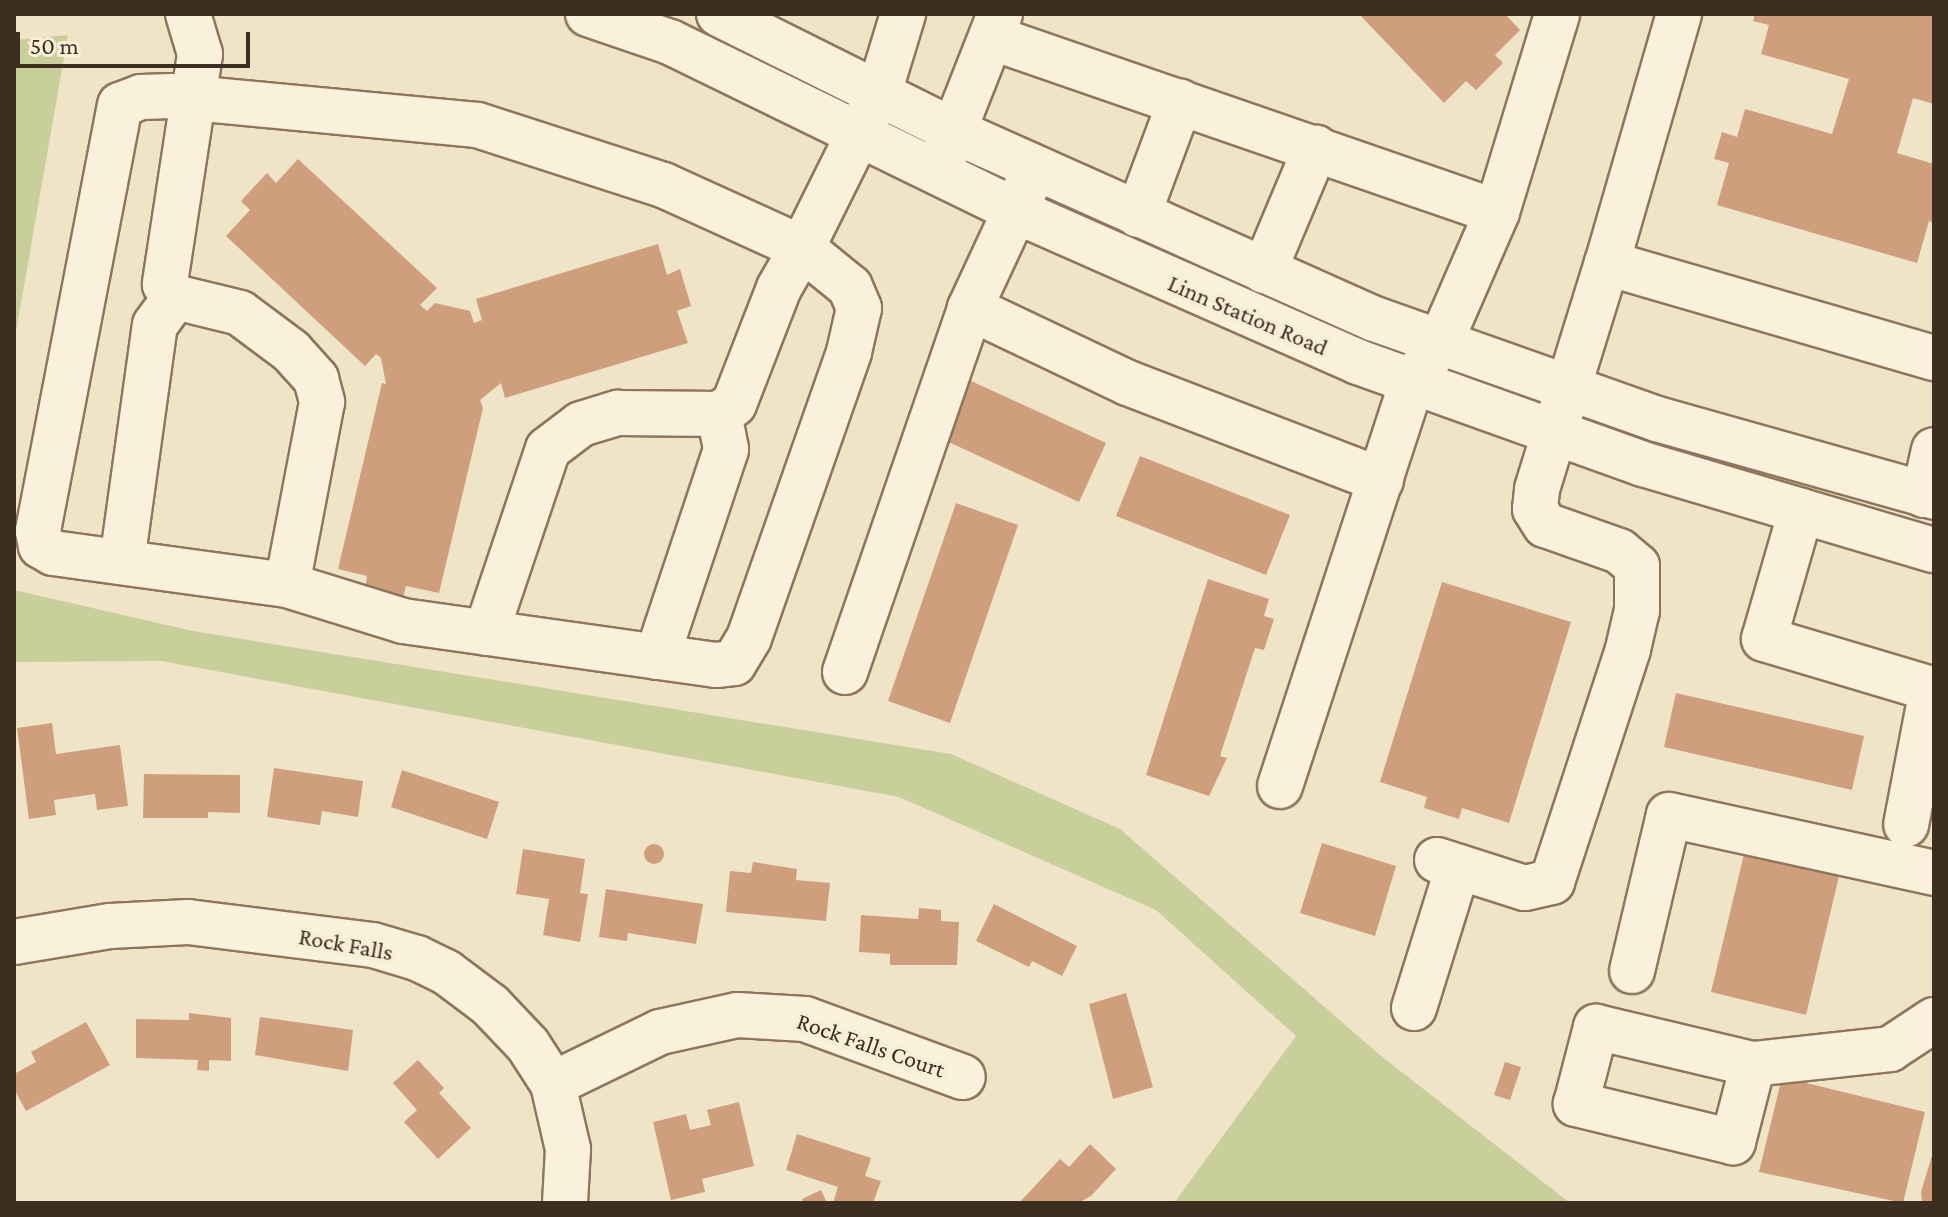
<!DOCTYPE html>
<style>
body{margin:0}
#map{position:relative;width:1948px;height:1217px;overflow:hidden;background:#f0e4c8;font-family:"Crimson Pro",serif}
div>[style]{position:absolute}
.green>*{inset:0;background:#c9cf9b}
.building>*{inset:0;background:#cf9f7d}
.round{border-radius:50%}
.roads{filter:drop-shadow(2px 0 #8d765c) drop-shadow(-2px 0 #8d765c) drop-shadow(0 2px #8d765c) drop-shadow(0 -2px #8d765c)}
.minor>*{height:44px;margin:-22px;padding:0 22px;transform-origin:22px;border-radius:22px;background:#faf1dc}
span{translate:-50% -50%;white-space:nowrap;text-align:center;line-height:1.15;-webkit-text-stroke:8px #f7eed8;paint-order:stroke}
.street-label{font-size:24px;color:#3d2e20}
.frame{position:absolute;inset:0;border:16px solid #3d2e20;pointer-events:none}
.scale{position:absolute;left:16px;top:32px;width:234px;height:36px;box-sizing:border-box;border:4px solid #3d2e20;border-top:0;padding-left:10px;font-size:24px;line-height:28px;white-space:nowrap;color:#3d2e20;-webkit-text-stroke:6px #f7eed8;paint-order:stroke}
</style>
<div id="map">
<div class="green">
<i style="clip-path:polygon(68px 35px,14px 343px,14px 40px)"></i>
<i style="clip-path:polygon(14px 590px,193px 631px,951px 754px,1120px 829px,1381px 1056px,1570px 1203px,1174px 1203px,1296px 1036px,1156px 910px,899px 797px,161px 661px,14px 662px)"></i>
</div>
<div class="building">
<i style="clip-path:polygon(1359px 14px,1505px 14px,1520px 30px,1495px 55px,1503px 63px,1476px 90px,1466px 81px,1444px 103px)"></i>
<i style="clip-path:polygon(1755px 14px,1934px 14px,1934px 104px,1913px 98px,1897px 153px,1934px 164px,1934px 223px,1929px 221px,1917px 263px,1717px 205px,1729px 163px,1714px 159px,1722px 132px,1737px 137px,1745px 109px,1832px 134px,1849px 79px,1761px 54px,1769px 25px,1753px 21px)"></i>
<i style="clip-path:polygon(298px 159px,437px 288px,420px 305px,427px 311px,435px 303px,470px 311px,474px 323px,482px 320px,476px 299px,658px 244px,667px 275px,680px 269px,691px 306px,677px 311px,688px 343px,505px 398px,501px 383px,480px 400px,483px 408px,439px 593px,406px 586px,403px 598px,365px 589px,367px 576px,338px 569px,382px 383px,386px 384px,381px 358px,376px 354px,365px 366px,226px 236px,250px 210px,241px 201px,267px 173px,276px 183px)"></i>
<i style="clip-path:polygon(969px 380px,1106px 443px,1079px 502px,942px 439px)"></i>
<i style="clip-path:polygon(1140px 456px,1290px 515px,1266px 575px,1116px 516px)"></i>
<i style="clip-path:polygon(956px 503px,1018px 525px,950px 723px,888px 701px)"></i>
<i style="clip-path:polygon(1208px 579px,1269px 599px,1264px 616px,1274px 619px,1264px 650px,1255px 648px,1220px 756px,1227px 758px,1209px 796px,1146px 775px)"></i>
<i style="clip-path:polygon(1442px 582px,1571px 622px,1509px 823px,1462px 808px,1459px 819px,1424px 808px,1427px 797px,1380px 782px)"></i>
<i style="clip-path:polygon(1676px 693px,1864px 736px,1852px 790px,1664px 747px)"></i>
<i style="clip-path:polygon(52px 723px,56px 754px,120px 745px,128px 806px,97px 810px,95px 794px,54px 800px,56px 815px,29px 819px,17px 728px)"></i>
<i style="clip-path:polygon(274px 768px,363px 781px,358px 817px,322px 811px,320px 825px,267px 817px)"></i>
<i style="clip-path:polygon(402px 770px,499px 802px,487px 839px,391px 807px)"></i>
<i style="clip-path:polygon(144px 774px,240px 775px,240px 813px,208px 812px,208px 818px,143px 818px)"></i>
<i style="clip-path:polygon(1322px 843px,1396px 866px,1375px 936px,1300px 913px)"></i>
<i class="round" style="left:644px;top:844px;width:20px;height:20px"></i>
<i style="clip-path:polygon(523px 849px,585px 859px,580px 893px,588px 894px,580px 942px,543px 935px,549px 899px,516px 894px)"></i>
<i style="clip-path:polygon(1745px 850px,1840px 872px,1806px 1015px,1711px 992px)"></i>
<i style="clip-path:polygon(753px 862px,797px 869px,796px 880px,830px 883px,826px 921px,726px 912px,730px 871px,751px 873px)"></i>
<i style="clip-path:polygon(606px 889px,703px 904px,696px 944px,628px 933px,627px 941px,599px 937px)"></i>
<i style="clip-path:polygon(994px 904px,1077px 946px,1062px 976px,1032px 961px,1029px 967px,976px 941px)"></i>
<i style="clip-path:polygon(919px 908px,941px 910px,941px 921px,959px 922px,957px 965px,890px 965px,890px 954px,859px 952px,861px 915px,918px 919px)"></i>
<i style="clip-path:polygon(1126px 993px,1153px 1087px,1113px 1099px,1089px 1004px)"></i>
<i style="clip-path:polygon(189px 1013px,231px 1018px,231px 1061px,209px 1060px,209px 1071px,197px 1070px,198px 1060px,136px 1058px,136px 1019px,189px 1020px)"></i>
<i style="clip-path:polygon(260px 1017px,353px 1030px,348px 1071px,255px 1055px)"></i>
<i style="clip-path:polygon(86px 1022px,110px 1065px,26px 1111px,14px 1089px,14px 1074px,36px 1062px,31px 1052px)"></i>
<i style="clip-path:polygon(418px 1060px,444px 1088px,439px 1093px,471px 1128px,438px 1159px,404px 1122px,417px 1110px,393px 1083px)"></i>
<i style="clip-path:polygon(1505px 1062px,1521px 1067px,1510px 1100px,1494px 1095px)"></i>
<i style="clip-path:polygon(1782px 1077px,1925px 1112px,1903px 1203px,1759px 1172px)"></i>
<i style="clip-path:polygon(739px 1102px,754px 1166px,702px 1179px,705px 1192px,671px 1200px,653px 1122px,686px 1114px,690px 1130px,711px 1125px,707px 1110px)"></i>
<i style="clip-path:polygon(797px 1134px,871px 1158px,865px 1176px,881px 1181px,873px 1203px,833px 1203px,838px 1187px,786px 1170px)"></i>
<i style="clip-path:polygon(1090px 1144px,1116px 1169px,1091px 1196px,1078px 1203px,1019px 1203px,1060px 1159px,1069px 1167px)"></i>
<i style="clip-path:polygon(1933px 1152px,1934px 1203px,1922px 1203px,1921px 1192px)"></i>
<i style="clip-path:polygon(821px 1190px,827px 1203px,804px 1203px,802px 1199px)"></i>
</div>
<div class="roads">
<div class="minor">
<i style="left:188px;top:14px;width:42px;rotate:73.3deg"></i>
<i style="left:200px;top:54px;width:233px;rotate:98.7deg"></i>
<i style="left:165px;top:284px;width:16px;rotate:52deg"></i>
<i style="left:175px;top:297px;width:67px;rotate:13.8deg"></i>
<i style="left:240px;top:313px;width:64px;rotate:36.7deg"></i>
<i style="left:291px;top:351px;width:38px;rotate:48deg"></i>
<i style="left:316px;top:379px;width:24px;rotate:75deg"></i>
<i style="left:322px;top:402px;width:186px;rotate:100.8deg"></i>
<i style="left:588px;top:14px;width:87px;rotate:18.9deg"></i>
<i style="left:670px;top:42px;width:385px;rotate:26deg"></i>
<i style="left:1016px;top:211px;width:374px;rotate:23.8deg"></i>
<i style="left:1358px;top:362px;width:303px;rotate:19.7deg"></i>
<i style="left:1643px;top:464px;width:303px;rotate:16.5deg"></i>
<i style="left:719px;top:14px;width:265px;rotate:26.5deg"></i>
<i style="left:956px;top:132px;width:459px;rotate:24.1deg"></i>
<i style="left:1375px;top:319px;width:299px;rotate:19.5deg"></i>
<i style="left:1657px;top:419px;width:288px;rotate:15.7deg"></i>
<i style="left:1679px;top:14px;width:259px;rotate:106.1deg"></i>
<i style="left:1607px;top:263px;width:341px;rotate:16.2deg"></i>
<i style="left:993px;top:38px;width:533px;rotate:19.05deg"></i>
<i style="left:944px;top:156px;width:153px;rotate:-68.5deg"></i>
<i style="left:1138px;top:215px;width:121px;rotate:-69.6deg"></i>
<i style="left:1264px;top:271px;width:134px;rotate:-67.2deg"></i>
<i style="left:970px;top:308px;width:175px;rotate:25.4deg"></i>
<i style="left:1128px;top:383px;width:271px;rotate:21deg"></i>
<i style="left:1924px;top:495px;width:46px;rotate:-77.5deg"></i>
<i style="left:1801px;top:511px;width:133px;rotate:106.1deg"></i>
<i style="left:1764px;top:639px;width:175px;rotate:16.6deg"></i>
<i style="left:1932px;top:689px;width:138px;rotate:100.8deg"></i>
<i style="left:122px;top:562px;width:239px;rotate:-82.1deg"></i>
<i style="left:155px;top:325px;width:34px;rotate:-54deg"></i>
<i style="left:486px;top:633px;width:194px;rotate:-71.4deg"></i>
<i style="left:548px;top:449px;width:41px;rotate:-37.1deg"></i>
<i style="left:581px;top:424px;width:39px;rotate:-17deg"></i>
<i style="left:618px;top:413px;width:101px;rotate:0.6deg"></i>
<i style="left:719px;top:414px;width:18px;rotate:-34deg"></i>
<i style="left:734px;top:404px;width:124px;rotate:-68.8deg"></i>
<i style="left:779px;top:288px;width:46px;rotate:-60.1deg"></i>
<i style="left:802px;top:248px;width:153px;rotate:-155.6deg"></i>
<i style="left:663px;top:185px;width:195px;rotate:-162.1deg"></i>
<i style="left:477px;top:125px;width:306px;rotate:-174.6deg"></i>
<i style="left:172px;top:96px;width:31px;rotate:178deg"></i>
<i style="left:141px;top:97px;width:22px;rotate:159deg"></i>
<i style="left:120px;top:105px;width:434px;rotate:100.9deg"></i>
<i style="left:38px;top:531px;width:15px;rotate:79deg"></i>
<i style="left:41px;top:546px;width:14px;rotate:30deg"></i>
<i style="left:53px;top:553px;width:236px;rotate:7.8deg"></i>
<i style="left:287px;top:585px;width:121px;rotate:17.2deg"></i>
<i style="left:403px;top:621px;width:316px;rotate:8deg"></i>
<i style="left:716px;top:665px;width:18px;rotate:-6deg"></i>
<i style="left:734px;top:663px;width:29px;rotate:-59deg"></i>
<i style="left:749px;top:638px;width:303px;rotate:-70.7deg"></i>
<i style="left:849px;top:352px;width:45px;rotate:-77.2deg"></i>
<i style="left:859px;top:308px;width:23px;rotate:-113deg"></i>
<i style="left:850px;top:287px;width:62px;rotate:-140.9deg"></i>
<i style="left:802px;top:248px;width:173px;rotate:-63.6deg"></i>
<i style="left:879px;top:93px;width:83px;rotate:-73.1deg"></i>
<i style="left:657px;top:657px;width:219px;rotate:-71.6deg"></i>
<i style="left:726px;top:449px;width:36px;rotate:-101deg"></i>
<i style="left:845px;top:672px;width:385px;rotate:-71deg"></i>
<i style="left:970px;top:308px;width:136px;rotate:-65.1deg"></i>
<i style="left:1280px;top:786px;width:425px;rotate:-71.9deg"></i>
<i style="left:1412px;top:382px;width:50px;rotate:-54.7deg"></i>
<i style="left:1441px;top:341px;width:141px;rotate:-66.5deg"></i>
<i style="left:1497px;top:212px;width:207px;rotate:-73.1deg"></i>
<i style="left:1437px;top:860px;width:92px;rotate:17.7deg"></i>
<i style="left:1525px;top:888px;width:28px;rotate:-13deg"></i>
<i style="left:1552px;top:882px;width:245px;rotate:-71.9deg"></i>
<i style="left:1628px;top:649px;width:39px;rotate:-77deg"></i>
<i style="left:1637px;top:611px;width:45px;rotate:-90deg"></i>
<i style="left:1637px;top:566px;width:23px;rotate:-140deg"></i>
<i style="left:1619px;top:551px;width:78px;rotate:-160.6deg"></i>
<i style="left:1545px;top:525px;width:19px;rotate:-122deg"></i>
<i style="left:1535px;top:509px;width:20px;rotate:-84deg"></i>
<i style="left:1537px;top:489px;width:237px;rotate:-72.8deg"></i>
<i style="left:14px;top:942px;width:97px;rotate:-9.5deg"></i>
<i style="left:110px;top:926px;width:78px;rotate:-2.9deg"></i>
<i style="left:188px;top:922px;width:186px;rotate:7.1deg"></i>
<i style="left:373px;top:945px;width:46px;rotate:16.5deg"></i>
<i style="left:417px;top:958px;width:32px;rotate:26deg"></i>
<i style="left:446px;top:972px;width:55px;rotate:36.9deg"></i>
<i style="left:490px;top:1005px;width:55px;rotate:46.5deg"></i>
<i style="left:528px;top:1045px;width:46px;rotate:57.3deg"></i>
<i style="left:553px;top:1084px;width:67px;rotate:77deg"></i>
<i style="left:568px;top:1149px;width:54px;rotate:93.2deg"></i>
<i style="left:1632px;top:971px;width:160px;rotate:-76.7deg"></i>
<i style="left:1669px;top:815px;width:271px;rotate:12.3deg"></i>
<i style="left:1414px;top:1008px;width:148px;rotate:-72.7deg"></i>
<i style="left:1753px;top:1064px;width:81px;rotate:104.4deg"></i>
<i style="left:1733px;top:1142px;width:162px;rotate:-166.4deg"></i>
<i style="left:1576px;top:1104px;width:80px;rotate:-75.4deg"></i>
<i style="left:1596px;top:1027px;width:161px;rotate:13.3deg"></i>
<i style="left:1753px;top:1064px;width:138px;rotate:-6.2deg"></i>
<i style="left:1890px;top:1049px;width:53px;rotate:-33.4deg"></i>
<i style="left:553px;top:1084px;width:119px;rotate:-25.9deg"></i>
<i style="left:660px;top:1032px;width:79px;rotate:-12.4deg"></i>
<i style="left:737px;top:1015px;width:68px;rotate:3.4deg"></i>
<i style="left:805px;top:1019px;width:168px;rotate:20.2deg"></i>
</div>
</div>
<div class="street-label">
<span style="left:1248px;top:315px;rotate:23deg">Linn Station Road</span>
<span style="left:346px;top:944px;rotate:10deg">Rock Falls</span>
<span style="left:871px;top:1045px;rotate:19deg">Rock Falls Court</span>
</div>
<div class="frame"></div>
<div class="scale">50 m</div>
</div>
